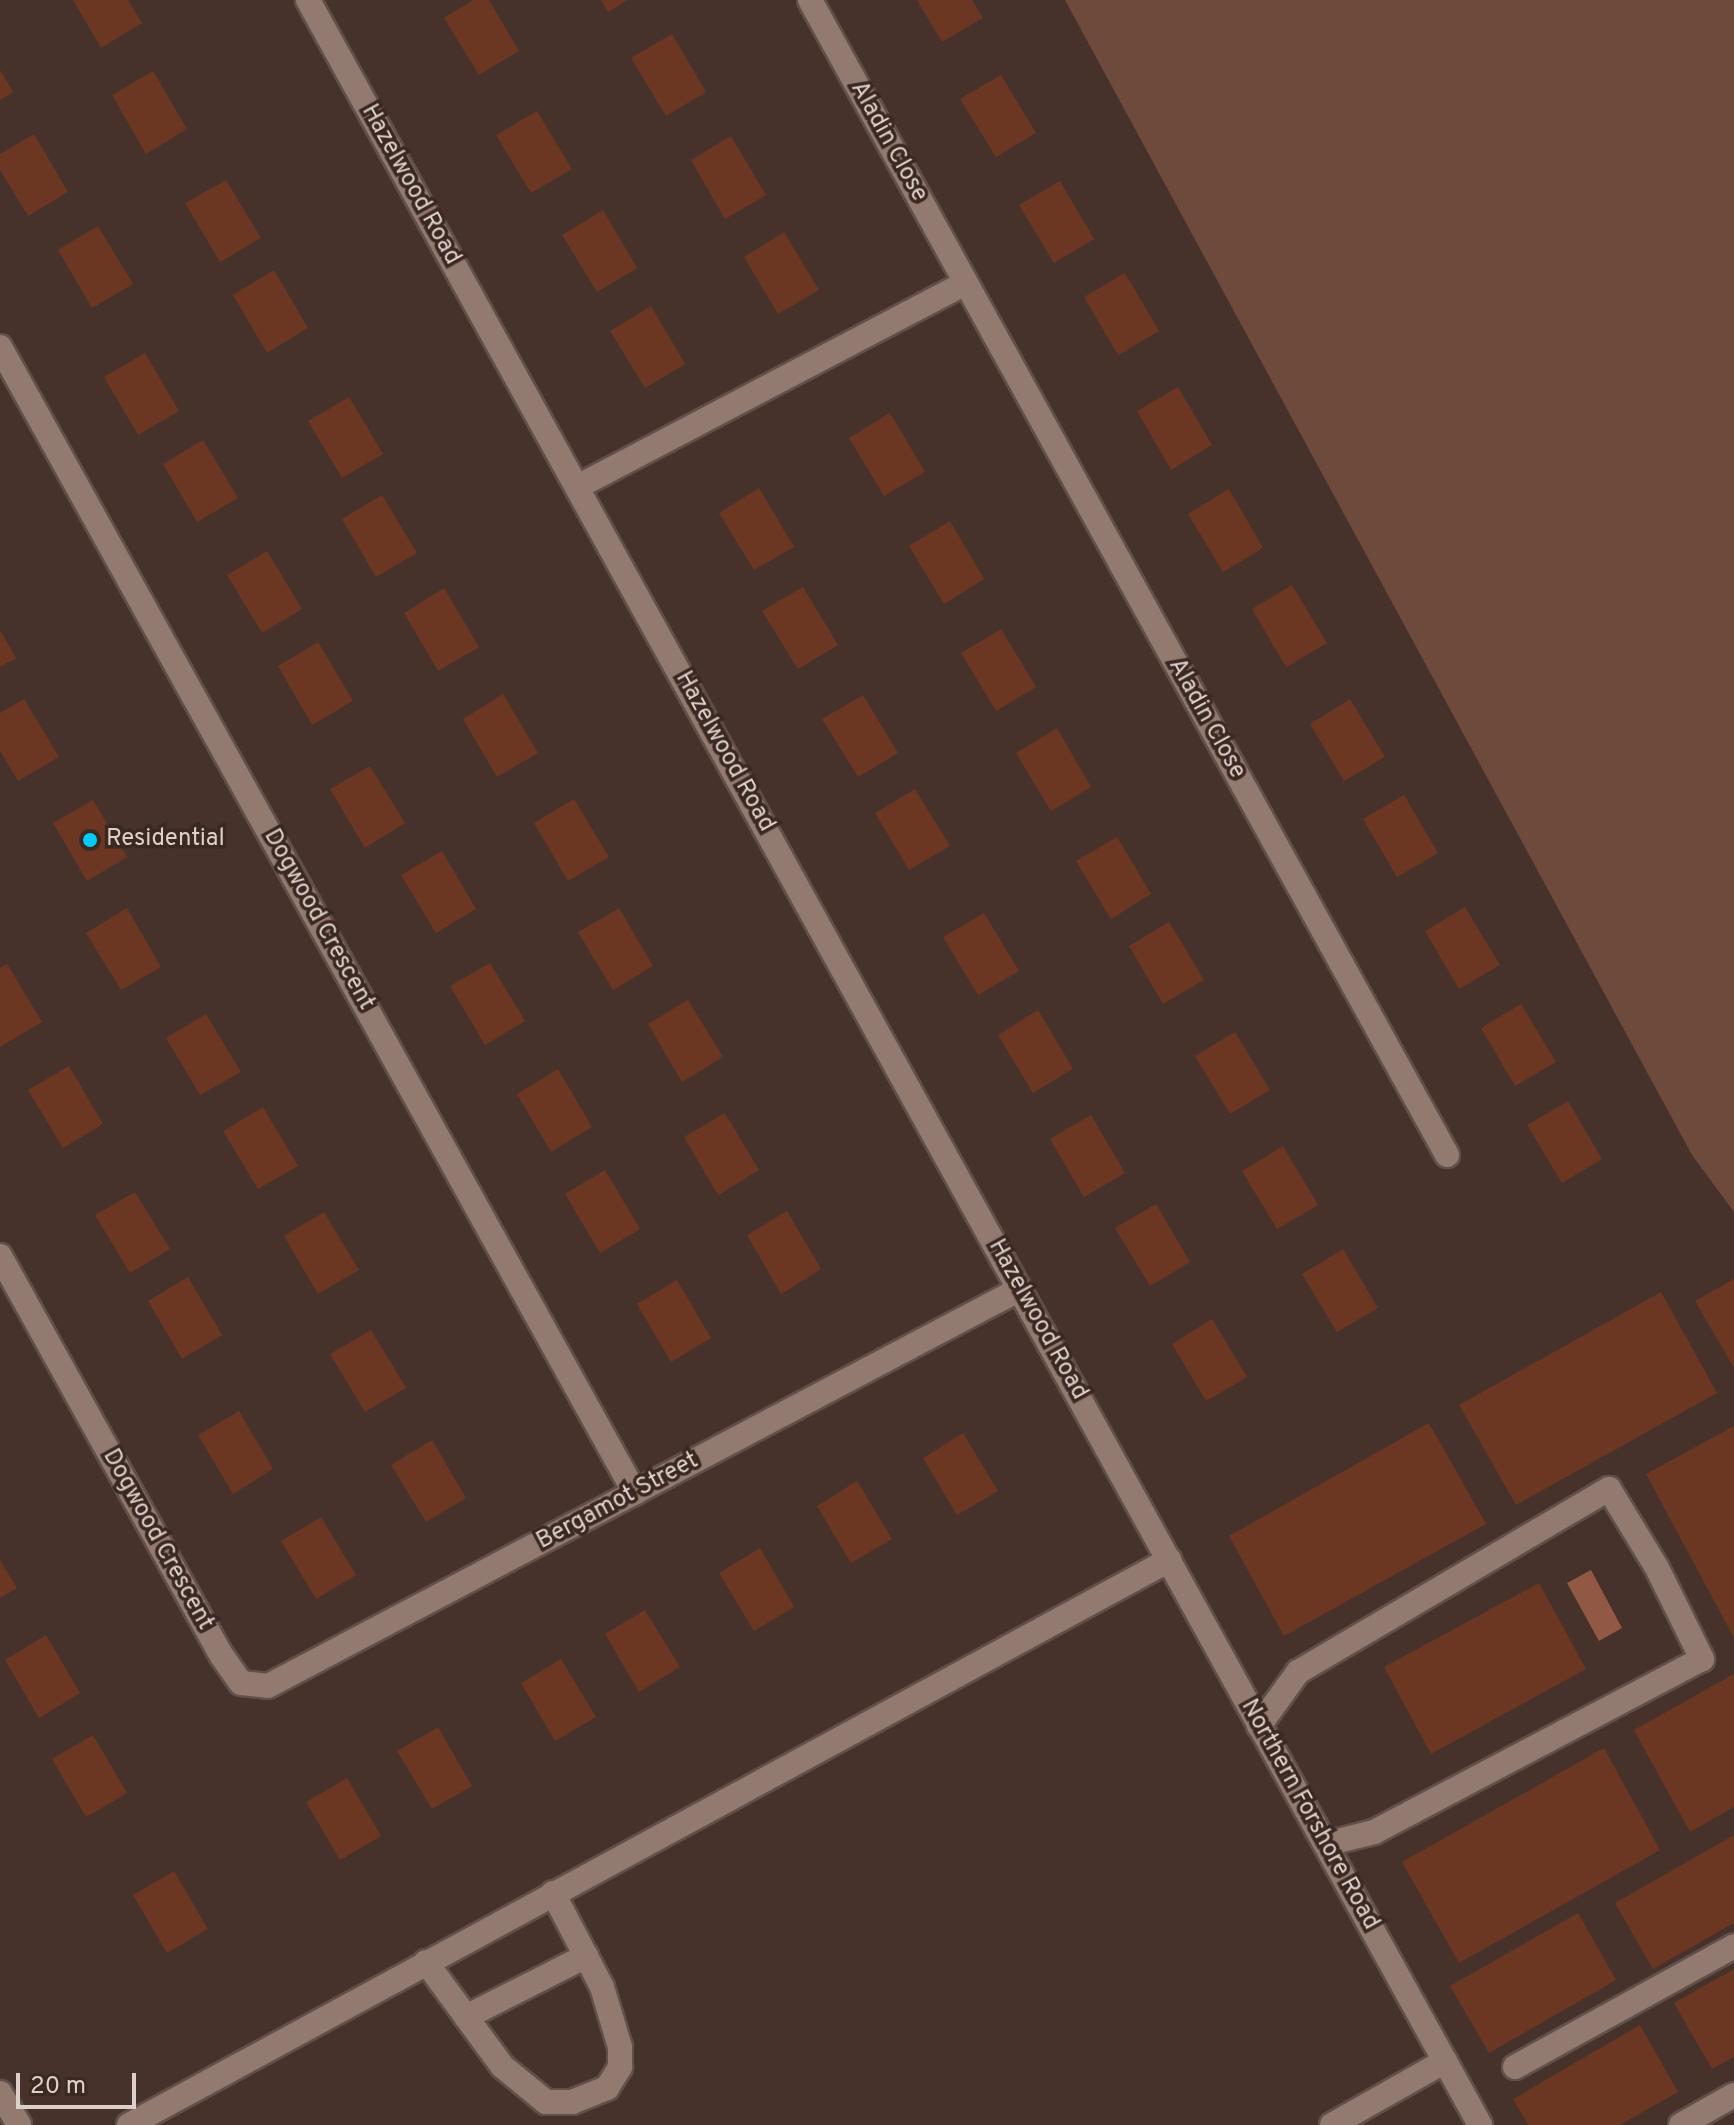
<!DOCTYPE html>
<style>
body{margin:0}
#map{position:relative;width:1734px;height:2125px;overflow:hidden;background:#46322a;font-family:Overpass,sans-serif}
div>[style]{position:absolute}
.green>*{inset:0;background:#6e4a3d}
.forest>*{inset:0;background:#915943}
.building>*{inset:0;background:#6c3722}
.roads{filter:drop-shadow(2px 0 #61504a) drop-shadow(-2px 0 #61504a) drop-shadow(0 2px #61504a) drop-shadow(0 -2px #61504a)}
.minor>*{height:24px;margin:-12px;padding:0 12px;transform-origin:12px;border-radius:12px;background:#927a71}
.dots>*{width:22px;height:22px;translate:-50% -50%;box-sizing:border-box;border:4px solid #3b2820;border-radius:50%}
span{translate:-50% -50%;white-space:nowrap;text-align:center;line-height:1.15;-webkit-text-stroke:7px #3b2820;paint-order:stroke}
.street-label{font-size:24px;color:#ddd0cb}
.poi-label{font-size:24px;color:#ddd0cb}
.left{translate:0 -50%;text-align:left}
.scale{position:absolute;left:16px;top:2073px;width:120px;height:36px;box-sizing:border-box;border:4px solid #ddd0cb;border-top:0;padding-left:10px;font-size:24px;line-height:28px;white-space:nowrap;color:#ddd0cb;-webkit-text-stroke:6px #3b2820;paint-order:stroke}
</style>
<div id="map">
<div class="green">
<i style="clip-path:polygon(1065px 0,1734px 0,1734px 1212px,1692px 1155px)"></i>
</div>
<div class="forest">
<i style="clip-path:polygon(1591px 1570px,1622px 1628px,1599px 1641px,1567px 1583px)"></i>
</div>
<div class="building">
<i style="clip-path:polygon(73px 0,128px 0,142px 23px,101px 48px)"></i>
<i style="clip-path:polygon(473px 0,489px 0,519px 51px,479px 75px,444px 18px)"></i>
<i style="clip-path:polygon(601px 0,628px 0,608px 12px)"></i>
<i style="clip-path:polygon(917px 0,972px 0,983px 18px,942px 42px)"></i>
<i style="clip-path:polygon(672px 34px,706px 92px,666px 116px,631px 58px)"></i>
<i style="clip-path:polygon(0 70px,13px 92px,0 100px)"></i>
<i style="clip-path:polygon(153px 71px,187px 129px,146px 154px,112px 95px)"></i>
<i style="clip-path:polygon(1001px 75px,1036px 133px,996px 157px,960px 99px)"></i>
<i style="clip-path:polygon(537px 111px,572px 169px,531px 193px,496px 135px)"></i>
<i style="clip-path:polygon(34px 134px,68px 192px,28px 216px,0 170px,0 154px)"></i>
<i style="clip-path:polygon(731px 136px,766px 195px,725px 219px,691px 160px)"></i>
<i style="clip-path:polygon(226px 180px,261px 238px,220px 262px,185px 203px)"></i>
<i style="clip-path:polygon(1060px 181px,1094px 239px,1054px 263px,1019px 205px)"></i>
<i style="clip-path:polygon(603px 210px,637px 268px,597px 292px,562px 235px)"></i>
<i style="clip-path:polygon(98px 226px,133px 284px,92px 308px,58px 250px)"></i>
<i style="clip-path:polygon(784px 232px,819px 290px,778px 314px,744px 257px)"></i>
<i style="clip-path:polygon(274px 270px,308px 328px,267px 353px,233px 295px)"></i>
<i style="clip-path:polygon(1125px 273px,1159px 331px,1118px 355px,1084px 297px)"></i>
<i style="clip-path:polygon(651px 306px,685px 364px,645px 388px,610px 331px)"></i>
<i style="clip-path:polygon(145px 353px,179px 411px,138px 435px,104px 377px)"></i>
<i style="clip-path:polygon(1178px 387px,1212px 445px,1171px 470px,1137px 411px)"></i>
<i style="clip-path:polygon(349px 397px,383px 454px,342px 478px,308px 421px)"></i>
<i style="clip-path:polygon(890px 413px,925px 472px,884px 496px,849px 438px)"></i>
<i style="clip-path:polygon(203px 440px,238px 498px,197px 522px,163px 464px)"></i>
<i style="clip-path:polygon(759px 488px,794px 547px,754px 570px,719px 513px)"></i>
<i style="clip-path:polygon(1229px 489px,1263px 548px,1223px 572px,1188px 514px)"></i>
<i style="clip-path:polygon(382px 495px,417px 553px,376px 577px,342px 519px)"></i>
<i style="clip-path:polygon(950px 521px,984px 579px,944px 604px,909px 546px)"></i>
<i style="clip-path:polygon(267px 551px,302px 609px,262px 633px,227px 575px)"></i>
<i style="clip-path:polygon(1292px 585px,1327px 643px,1286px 667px,1252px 609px)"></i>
<i style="clip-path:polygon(803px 587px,838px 645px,798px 669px,762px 611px)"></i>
<i style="clip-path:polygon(444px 588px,479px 647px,438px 671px,404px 613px)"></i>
<i style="clip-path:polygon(1001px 629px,1036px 687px,996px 711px,961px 653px)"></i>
<i style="clip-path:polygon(0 630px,16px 658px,0 667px)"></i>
<i style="clip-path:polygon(318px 642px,353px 701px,312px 725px,278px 666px)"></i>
<i style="clip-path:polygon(503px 694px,538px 753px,497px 777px,463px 719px)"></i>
<i style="clip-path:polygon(863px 695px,898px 753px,858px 777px,822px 719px)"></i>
<i style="clip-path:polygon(24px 699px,59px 757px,18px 781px,0 751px,0 713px)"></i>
<i style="clip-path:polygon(1350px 699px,1385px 757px,1344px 781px,1310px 724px)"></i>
<i style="clip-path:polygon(1057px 728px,1091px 787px,1051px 811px,1016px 753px)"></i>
<i style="clip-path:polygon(370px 766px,405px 823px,365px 848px,330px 789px)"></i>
<i style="clip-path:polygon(915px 789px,950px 846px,909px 870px,875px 813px)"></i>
<i style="clip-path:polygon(1404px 795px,1438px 853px,1397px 877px,1363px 819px)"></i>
<i style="clip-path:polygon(574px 799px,609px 857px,568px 881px,534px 823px)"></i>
<i style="clip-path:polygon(93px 800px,127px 857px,87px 881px,53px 823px)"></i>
<i style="clip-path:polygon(1117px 837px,1151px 894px,1111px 919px,1076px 861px)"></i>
<i style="clip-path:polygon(442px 851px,476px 909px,436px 933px,401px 875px)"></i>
<i style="clip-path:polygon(1465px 907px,1500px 965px,1459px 989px,1425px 931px)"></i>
<i style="clip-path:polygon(127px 908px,161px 967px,121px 990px,86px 933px)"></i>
<i style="clip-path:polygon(619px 908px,653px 966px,613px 990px,578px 932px)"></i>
<i style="clip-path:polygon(984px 913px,1019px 971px,978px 995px,943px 937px)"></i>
<i style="clip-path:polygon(1169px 922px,1204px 980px,1163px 1004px,1129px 946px)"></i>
<i style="clip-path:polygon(490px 963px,525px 1021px,485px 1045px,450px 986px)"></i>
<i style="clip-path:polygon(7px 964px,42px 1022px,0 1047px,0 968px)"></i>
<i style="clip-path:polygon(688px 1000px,723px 1057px,682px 1082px,648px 1024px)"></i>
<i style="clip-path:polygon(1521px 1004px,1556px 1062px,1515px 1086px,1481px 1028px)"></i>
<i style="clip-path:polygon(1038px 1010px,1073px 1069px,1033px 1093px,998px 1035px)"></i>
<i style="clip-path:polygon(206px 1014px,241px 1072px,200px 1095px,166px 1038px)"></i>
<i style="clip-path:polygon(1235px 1032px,1270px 1090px,1230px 1114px,1195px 1056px)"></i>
<i style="clip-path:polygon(69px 1066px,103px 1124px,63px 1148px,28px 1090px)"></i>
<i style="clip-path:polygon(558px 1069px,592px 1127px,551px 1152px,517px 1094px)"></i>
<i style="clip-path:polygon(1568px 1101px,1602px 1159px,1562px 1183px,1527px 1125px)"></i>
<i style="clip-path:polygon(263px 1107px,298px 1166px,258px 1189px,223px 1131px)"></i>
<i style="clip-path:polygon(725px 1113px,759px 1170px,718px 1195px,684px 1137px)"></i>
<i style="clip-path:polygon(1091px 1115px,1125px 1173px,1084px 1197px,1050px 1139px)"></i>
<i style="clip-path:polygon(1283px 1146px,1318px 1205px,1277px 1229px,1242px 1171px)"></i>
<i style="clip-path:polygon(605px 1170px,640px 1229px,600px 1253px,565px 1194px)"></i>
<i style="clip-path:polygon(135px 1192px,170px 1249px,130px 1273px,95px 1215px)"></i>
<i style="clip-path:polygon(1156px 1204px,1190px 1262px,1150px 1286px,1115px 1228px)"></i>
<i style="clip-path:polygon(787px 1211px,821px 1269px,781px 1294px,747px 1235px)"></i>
<i style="clip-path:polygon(324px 1212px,359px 1270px,318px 1294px,284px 1236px)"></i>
<i style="clip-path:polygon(1343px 1249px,1378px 1308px,1337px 1332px,1302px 1274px)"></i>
<i style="clip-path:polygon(188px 1277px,222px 1335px,182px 1359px,148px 1301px)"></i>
<i style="clip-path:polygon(1734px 1279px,1734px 1368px,1695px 1301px)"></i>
<i style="clip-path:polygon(677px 1280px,711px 1338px,671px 1362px,637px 1304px)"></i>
<i style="clip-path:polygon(1661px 1292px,1717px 1393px,1516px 1505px,1459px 1405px)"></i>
<i style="clip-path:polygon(1212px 1319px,1247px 1377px,1206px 1401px,1172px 1344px)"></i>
<i style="clip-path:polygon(371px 1330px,406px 1388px,365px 1412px,330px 1354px)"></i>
<i style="clip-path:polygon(239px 1411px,273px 1469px,233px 1494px,198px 1435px)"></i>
<i style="clip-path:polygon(1429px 1423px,1486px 1524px,1284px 1636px,1229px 1536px)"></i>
<i style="clip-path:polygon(1734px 1426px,1734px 1638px,1646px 1474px)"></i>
<i style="clip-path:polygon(963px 1433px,998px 1491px,957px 1515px,923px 1458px)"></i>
<i style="clip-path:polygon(432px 1440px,466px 1498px,426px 1522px,391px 1465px)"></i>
<i style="clip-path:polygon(857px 1481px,892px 1539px,851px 1563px,817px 1506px)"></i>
<i style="clip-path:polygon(321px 1517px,356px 1575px,316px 1599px,281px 1541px)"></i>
<i style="clip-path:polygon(760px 1548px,794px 1607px,754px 1631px,719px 1573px)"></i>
<i style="clip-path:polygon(0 1560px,17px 1588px,0 1598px)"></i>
<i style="clip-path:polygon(1539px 1583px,1586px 1669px,1431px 1754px,1384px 1667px)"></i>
<i style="clip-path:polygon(645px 1610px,680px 1667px,639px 1692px,605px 1634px)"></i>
<i style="clip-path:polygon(46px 1635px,80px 1693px,39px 1718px,5px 1660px)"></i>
<i style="clip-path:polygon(561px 1659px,596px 1717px,555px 1741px,521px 1683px)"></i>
<i style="clip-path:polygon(1734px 1674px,1734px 1807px,1690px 1832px,1634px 1730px)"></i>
<i style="clip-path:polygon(438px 1727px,472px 1786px,432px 1809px,397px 1751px)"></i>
<i style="clip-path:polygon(93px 1735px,127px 1793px,86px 1817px,52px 1759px)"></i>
<i style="clip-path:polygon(1604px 1748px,1660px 1850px,1459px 1963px,1402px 1862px)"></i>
<i style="clip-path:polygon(347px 1778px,381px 1836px,340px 1860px,306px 1802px)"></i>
<i style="clip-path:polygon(1734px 1835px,1734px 1923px,1653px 1969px,1615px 1903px)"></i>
<i style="clip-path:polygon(174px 1871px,208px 1929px,167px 1953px,133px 1895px)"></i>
<i style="clip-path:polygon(1578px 1913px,1616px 1980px,1489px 2053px,1450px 1986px)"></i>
<i style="clip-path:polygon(1734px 1969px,1734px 2057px,1712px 2069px,1674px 2003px)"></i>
<i style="clip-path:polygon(1640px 2025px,1678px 2092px,1620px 2125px,1528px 2125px,1513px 2099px)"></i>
</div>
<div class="roads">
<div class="minor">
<i style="left:308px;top:0;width:2427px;rotate:61.12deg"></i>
<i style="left:810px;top:0;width:1319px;rotate:61.12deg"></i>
<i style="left:0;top:347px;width:1310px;rotate:61.01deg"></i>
<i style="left:577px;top:487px;width:439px;rotate:-27.7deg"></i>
<i style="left:0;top:1256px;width:457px;rotate:61deg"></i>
<i style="left:222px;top:1656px;width:33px;rotate:55deg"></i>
<i style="left:241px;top:1683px;width:27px;rotate:6deg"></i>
<i style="left:268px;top:1686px;width:850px;rotate:-27.83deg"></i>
<i style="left:1259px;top:1726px;width:67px;rotate:-54.2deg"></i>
<i style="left:1298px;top:1672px;width:361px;rotate:-30.5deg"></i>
<i style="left:1609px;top:1489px;width:92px;rotate:58.7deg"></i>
<i style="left:1657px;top:1568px;width:102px;rotate:63.7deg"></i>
<i style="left:1702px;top:1659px;width:371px;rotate:152.2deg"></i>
<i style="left:1374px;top:1832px;width:49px;rotate:166deg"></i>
<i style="left:426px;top:1962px;width:129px;rotate:53.8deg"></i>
<i style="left:502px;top:2066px;width:57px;rotate:39.3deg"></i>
<i style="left:546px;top:2102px;width:26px"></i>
<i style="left:572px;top:2102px;width:38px;rotate:-22deg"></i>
<i style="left:607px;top:2088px;width:25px;rotate:-58deg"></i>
<i style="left:620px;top:2067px;width:20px;rotate:-90deg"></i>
<i style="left:620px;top:2047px;width:63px;rotate:-106.7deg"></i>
<i style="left:602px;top:1987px;width:106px;rotate:-117.5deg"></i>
<i style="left:466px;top:2017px;width:135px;rotate:-26.9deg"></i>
<i style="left:1515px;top:2067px;width:250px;rotate:-28.9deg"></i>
<i style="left:0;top:2093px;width:37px;rotate:59deg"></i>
<i style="left:129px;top:2125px;width:1184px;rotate:-28.51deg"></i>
<i style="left:1332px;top:2125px;width:130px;rotate:-29.5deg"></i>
<i style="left:1681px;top:2125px;width:61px;rotate:-29.5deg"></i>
</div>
</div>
<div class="dots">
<i style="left:90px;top:840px;background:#01cbf9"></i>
</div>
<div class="street-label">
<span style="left:888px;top:142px;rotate:61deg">Aladin Close</span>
<span style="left:410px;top:185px;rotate:61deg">Hazelwood Road</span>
<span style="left:1206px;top:719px;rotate:61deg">Aladin Close</span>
<span style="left:724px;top:752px;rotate:61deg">Hazelwood Road</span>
<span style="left:318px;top:920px;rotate:61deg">Dogwood Crescent</span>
<span style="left:1037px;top:1320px;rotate:61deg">Hazelwood Road</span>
<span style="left:618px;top:1502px;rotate:-28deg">Bergamot Street</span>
<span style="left:157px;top:1540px;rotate:61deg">Dogwood Crescent</span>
<span style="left:1309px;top:1815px;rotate:61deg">Northern Forshore Road</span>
</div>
<div class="poi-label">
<span class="left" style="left:106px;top:840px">Residential</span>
</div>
<div class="scale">20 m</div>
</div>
